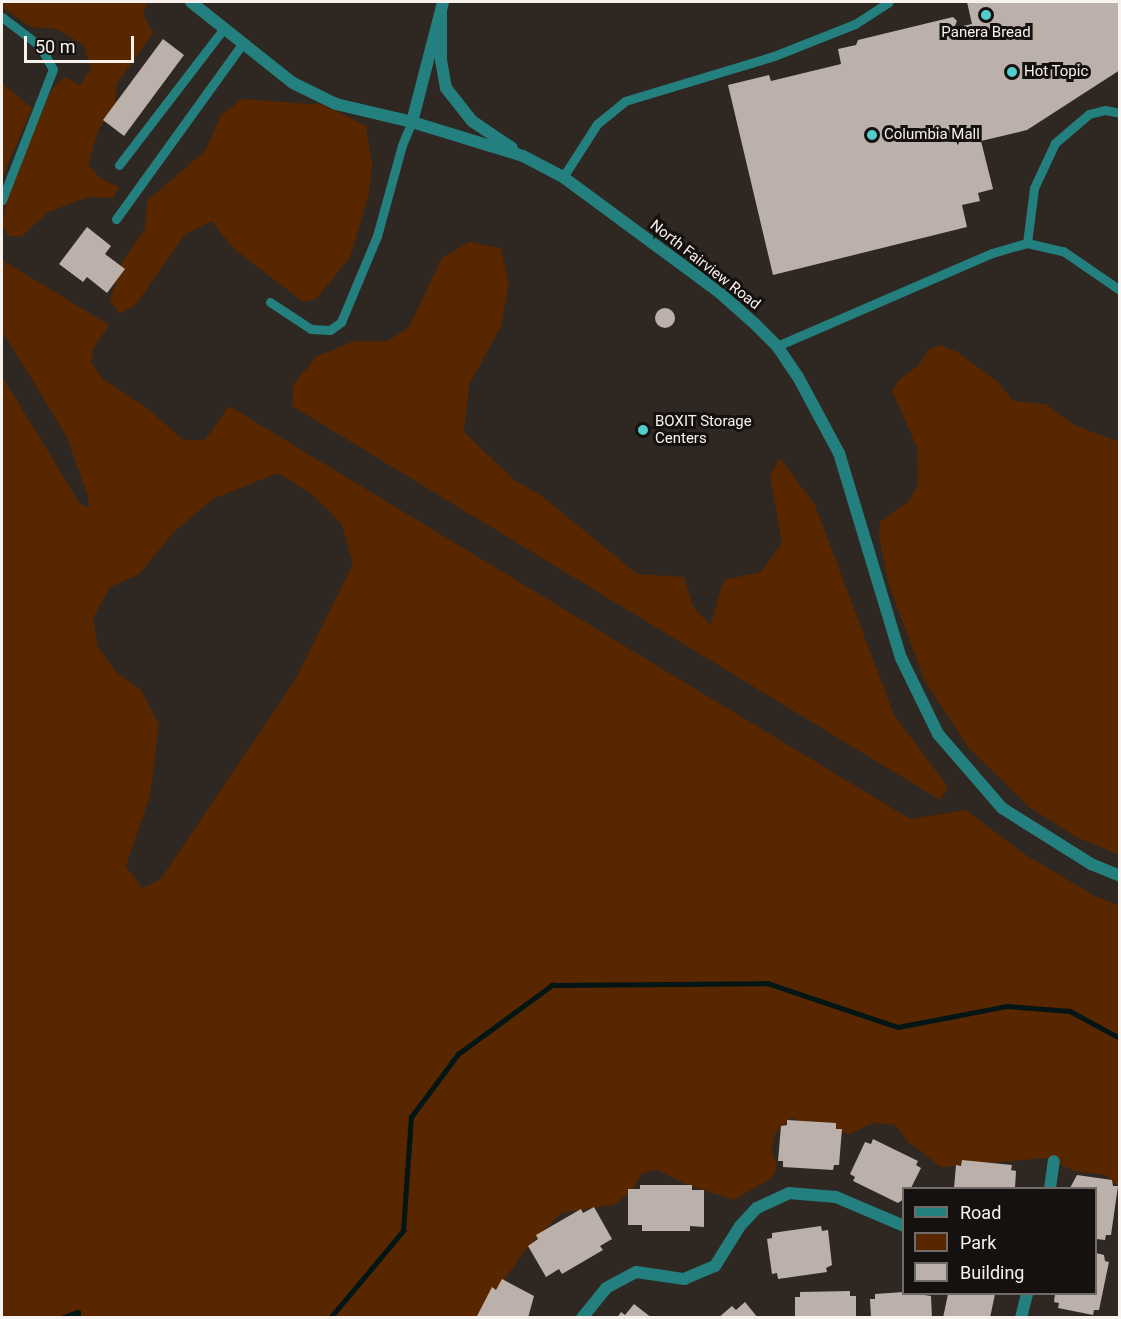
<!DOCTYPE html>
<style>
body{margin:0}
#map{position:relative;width:1121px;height:1319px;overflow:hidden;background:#2f2722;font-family:Roboto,sans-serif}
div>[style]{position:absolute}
.green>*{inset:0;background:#582700}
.stream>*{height:4.5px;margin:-2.25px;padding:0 2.25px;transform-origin:2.25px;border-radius:2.25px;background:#031514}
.building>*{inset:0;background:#bbb0aa}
.round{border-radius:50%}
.lane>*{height:9px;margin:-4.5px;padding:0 4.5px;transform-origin:4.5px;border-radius:4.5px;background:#23807f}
.street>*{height:12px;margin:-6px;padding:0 6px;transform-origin:6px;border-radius:6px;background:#23807f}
.dots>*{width:16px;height:16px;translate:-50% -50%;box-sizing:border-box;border:3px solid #15110e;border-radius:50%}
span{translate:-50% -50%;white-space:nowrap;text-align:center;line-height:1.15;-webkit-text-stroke:6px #15110e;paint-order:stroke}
.poi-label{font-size:15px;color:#f8f2ef}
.left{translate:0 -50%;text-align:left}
.street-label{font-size:15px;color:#f8f2ef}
.frame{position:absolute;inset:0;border:3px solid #f8f2ef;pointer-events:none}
.legend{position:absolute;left:902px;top:1187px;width:195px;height:108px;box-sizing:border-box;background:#15110e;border:2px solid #706b68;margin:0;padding:8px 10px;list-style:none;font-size:18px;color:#f8f2ef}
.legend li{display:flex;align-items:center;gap:12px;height:30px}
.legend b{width:30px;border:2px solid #706b68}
.scale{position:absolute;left:24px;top:36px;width:110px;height:27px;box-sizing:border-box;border:3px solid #f8f2ef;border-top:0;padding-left:8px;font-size:18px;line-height:21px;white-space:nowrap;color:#f8f2ef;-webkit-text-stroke:4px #15110e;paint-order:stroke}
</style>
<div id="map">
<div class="green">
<i style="clip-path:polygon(2px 2px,148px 2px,143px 14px,153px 33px,116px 85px,115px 108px,99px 128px,88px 164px,101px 179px,119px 187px,113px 198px,88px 197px,48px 212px,21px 237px,8px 236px,2px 225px,7px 194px,52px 89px,65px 77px,80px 85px,91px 68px,84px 45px,57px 29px,31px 27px,2px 7px)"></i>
<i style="clip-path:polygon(2px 83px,32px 108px,2px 178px)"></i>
<i style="clip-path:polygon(242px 99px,324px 105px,366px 126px,372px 164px,369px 194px,350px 257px,316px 299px,303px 302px,233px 248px,212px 221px,186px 233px,136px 304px,120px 314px,110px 300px,122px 262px,145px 229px,147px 201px,205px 151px,221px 115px)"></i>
<i style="clip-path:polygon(469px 242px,501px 248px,509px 284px,501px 326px,469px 385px,464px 432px,513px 479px,543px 497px,637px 574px,684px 577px,693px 607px,710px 625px,724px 580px,761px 572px,782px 543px,770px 476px,780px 458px,815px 505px,894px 715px,948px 787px,940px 800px,292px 406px,293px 385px,316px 357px,354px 341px,388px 341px,409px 327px,442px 258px)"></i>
<i style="clip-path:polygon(evenodd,2px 260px,109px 325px,94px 347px,91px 363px,103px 379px,147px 408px,183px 440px,205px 440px,229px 406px,910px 819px,966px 810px,1026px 855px,1093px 895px,1119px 906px,1119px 1187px,1105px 1175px,1075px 1171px,1045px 1158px,941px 1167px,908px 1142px,896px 1125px,873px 1123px,849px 1134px,791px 1118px,776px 1132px,771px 1150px,777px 1165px,773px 1177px,734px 1200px,685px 1184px,657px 1170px,642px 1173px,634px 1187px,616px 1204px,561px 1213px,525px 1250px,478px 1317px,2px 1317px,2px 376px,80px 504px,89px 508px,88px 496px,66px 435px,2px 331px,2px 260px,278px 473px,310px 493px,341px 523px,353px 564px,295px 680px,160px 880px,142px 888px,126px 866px,150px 796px,159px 724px,141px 690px,116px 672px,98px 647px,93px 618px,110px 587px,139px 574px,173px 533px,213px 499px,278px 473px)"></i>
<i style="clip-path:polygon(940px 345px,957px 352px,998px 382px,1013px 401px,1046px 404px,1074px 425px,1119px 442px,1119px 855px,1076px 837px,1028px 806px,968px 747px,925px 681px,889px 585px,879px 537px,880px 522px,910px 500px,918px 483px,918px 464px,917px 447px,892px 391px,899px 380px,918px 366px,929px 349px)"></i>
</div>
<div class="stream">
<i style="left:61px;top:1318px;width:18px;rotate:-19deg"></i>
<i style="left:78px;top:1312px;width:6px;rotate:81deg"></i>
<i style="left:330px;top:1318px;width:114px;rotate:-50deg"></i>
<i style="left:403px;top:1231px;width:114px;rotate:-86deg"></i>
<i style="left:411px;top:1117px;width:79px;rotate:-53.3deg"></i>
<i style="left:458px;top:1054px;width:117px;rotate:-36.3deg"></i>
<i style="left:552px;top:985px;width:215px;rotate:-0.5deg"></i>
<i style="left:767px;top:983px;width:138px;rotate:18.6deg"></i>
<i style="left:898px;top:1027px;width:111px;rotate:-10.9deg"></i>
<i style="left:1007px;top:1006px;width:63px;rotate:4.5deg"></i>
<i style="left:1070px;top:1011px;width:57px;rotate:28.4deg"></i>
</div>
<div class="building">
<i style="clip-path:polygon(967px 2px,1120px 2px,1120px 70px,1027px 130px,981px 141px,993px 189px,978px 193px,980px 201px,962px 205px,967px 227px,773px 275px,728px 85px,769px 75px,771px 81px,841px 64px,838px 49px,856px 45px,858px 40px,953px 17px,957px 21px,954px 28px,972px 24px)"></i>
<i style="clip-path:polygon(163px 39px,184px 55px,124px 136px,103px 120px)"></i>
<i style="clip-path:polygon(87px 227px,111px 246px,105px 254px,125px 269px,107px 293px,87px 277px,83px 282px,59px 264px)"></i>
<i class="round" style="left:655px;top:308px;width:20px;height:20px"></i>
<i style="clip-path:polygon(787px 1120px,836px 1123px,836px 1129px,842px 1129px,839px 1165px,834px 1165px,833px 1170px,783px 1167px,783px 1161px,778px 1161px,781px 1126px,787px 1125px)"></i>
<i style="clip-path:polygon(873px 1139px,918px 1161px,916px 1165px,921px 1168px,911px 1188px,904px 1188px,904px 1199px,898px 1203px,853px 1181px,855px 1177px,850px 1174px,865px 1142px,871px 1144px)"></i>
<i style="clip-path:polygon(962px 1160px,1012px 1165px,1011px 1170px,1016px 1171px,1015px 1188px,954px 1188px,956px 1165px,961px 1166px)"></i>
<i style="clip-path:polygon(1077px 1175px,1112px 1180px,1113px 1186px,1118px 1186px,1111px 1235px,1106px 1235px,1105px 1240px,1096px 1239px,1096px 1188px,1070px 1188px)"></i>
<i style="clip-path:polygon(640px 1185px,692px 1185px,692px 1190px,704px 1190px,704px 1227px,690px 1226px,690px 1231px,642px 1231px,642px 1225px,628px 1225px,628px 1189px,640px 1189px)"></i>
<i style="clip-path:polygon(594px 1207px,612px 1239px,600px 1246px,603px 1250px,562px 1274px,559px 1269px,546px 1277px,528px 1246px,538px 1239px,536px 1235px,581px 1209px,583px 1213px)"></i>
<i style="clip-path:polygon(821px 1226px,822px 1231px,828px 1230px,832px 1265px,826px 1268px,827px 1272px,778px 1279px,777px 1273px,772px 1274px,767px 1239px,772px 1238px,772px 1233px)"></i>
<i style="clip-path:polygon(1096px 1253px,1104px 1255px,1105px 1261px,1109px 1262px,1099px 1310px,1094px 1310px,1093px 1315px,1058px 1308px,1059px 1303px,1054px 1302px,1055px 1294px,1096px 1294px)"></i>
<i style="clip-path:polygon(502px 1279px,534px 1296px,528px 1318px,476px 1318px,492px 1287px,496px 1290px)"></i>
<i style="clip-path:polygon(850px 1291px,850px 1296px,856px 1296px,856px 1318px,795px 1318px,795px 1297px,800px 1297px,800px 1292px)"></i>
<i style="clip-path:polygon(904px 1292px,931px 1296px,932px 1318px,871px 1318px,870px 1299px,875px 1299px,875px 1294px)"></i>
<i style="clip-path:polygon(948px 1294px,995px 1294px,990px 1318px,943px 1318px)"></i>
<i style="clip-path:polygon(745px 1302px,758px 1318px,718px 1318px,732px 1306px,736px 1310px)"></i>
<i style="clip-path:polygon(634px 1304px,652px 1318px,617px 1318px,621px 1312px,625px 1315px)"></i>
</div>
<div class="lane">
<i style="left:2px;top:17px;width:48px;rotate:37.3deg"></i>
<i style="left:40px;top:46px;width:26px;rotate:61deg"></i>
<i style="left:53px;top:69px;width:141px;rotate:111.3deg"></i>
<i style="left:119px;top:165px;width:173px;rotate:-52.5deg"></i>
<i style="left:563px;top:177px;width:63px;rotate:-57.3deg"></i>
<i style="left:597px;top:124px;width:36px;rotate:-39deg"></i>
<i style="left:625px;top:101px;width:156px;rotate:-16.8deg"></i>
<i style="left:774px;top:56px;width:87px;rotate:-21.6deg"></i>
<i style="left:855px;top:24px;width:40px;rotate:-32.9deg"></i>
<i style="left:116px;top:219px;width:217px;rotate:-54.2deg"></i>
<i style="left:1027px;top:243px;width:55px;rotate:-82.7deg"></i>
<i style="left:1034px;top:188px;width:50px;rotate:-65deg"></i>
<i style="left:1055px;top:143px;width:45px;rotate:-40.5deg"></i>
<i style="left:1089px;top:114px;width:16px;rotate:-14deg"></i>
<i style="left:1105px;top:110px;width:15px;rotate:11deg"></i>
<i style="left:270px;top:302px;width:49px;rotate:33.4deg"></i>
<i style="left:311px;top:329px;width:19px;rotate:3deg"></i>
<i style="left:330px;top:330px;width:14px;rotate:-36deg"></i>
<i style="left:341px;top:322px;width:93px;rotate:-67.3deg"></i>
<i style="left:377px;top:236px;width:94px;rotate:-74.6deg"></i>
<i style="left:402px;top:145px;width:25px;rotate:-67deg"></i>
<i style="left:777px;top:346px;width:234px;rotate:-23.4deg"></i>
<i style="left:992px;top:253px;width:36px;rotate:-16deg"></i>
<i style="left:1027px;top:243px;width:37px;rotate:13deg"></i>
<i style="left:1063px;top:251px;width:69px;rotate:34.4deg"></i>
</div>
<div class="street">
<i style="left:191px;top:2px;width:130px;rotate:38.5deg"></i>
<i style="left:293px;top:83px;width:48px;rotate:26deg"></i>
<i style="left:336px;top:104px;width:78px;rotate:13.3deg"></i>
<i style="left:412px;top:122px;width:116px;rotate:17deg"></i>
<i style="left:523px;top:156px;width:45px;rotate:27.7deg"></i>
<i style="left:563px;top:177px;width:194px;rotate:36.4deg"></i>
<i style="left:719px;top:292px;width:50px;rotate:41.7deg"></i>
<i style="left:756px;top:325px;width:30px;rotate:45deg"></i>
<i style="left:777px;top:346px;width:37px;rotate:56deg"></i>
<i style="left:798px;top:377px;width:86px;rotate:61.7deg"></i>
<i style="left:839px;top:453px;width:214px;rotate:73.2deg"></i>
<i style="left:901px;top:658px;width:85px;rotate:64deg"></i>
<i style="left:938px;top:734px;width:98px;rotate:49.1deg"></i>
<i style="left:1002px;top:808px;width:105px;rotate:32.2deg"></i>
<i style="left:1091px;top:864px;width:31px;rotate:22deg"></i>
<i style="left:441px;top:10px;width:50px;rotate:90deg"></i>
<i style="left:441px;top:60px;width:28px;rotate:80deg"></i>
<i style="left:446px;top:88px;width:42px;rotate:51.8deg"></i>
<i style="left:472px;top:121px;width:48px;rotate:34deg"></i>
<i style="left:412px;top:122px;width:124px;rotate:-75.5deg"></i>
<i style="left:1050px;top:1188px;width:27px;rotate:-82deg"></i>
<i style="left:582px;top:1318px;width:38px;rotate:-51deg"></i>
<i style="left:606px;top:1288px;width:34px;rotate:-28deg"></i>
<i style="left:636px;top:1272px;width:49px;rotate:8.3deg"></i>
<i style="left:684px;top:1279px;width:34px;rotate:-23deg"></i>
<i style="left:715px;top:1266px;width:47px;rotate:-58deg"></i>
<i style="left:740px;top:1226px;width:25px;rotate:-47deg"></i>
<i style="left:757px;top:1208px;width:35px;rotate:-25deg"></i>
<i style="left:789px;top:1193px;width:47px;rotate:4.9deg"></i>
<i style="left:836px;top:1197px;width:74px;rotate:23.1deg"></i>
<i style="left:1021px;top:1318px;width:25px;rotate:-76deg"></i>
</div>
<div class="dots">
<i style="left:986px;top:15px;background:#52cdcc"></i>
<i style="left:1012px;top:72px;background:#52cdcc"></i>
<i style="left:872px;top:135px;background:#52cdcc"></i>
<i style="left:643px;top:430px;background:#52cdcc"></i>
</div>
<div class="poi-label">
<span style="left:986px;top:33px">Panera Bread</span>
<span class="left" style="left:1024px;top:72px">Hot Topic</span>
<span class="left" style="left:884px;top:135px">Columbia Mall</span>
<span class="left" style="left:655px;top:430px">BOXIT Storage<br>Centers</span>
</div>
<div class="street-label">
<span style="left:705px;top:265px;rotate:38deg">North Fairview Road</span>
</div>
<div class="frame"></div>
<ul class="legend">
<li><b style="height:8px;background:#23807f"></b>Road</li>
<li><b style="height:16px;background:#582700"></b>Park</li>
<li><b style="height:16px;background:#bbb0aa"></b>Building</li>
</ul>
<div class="scale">50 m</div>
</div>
